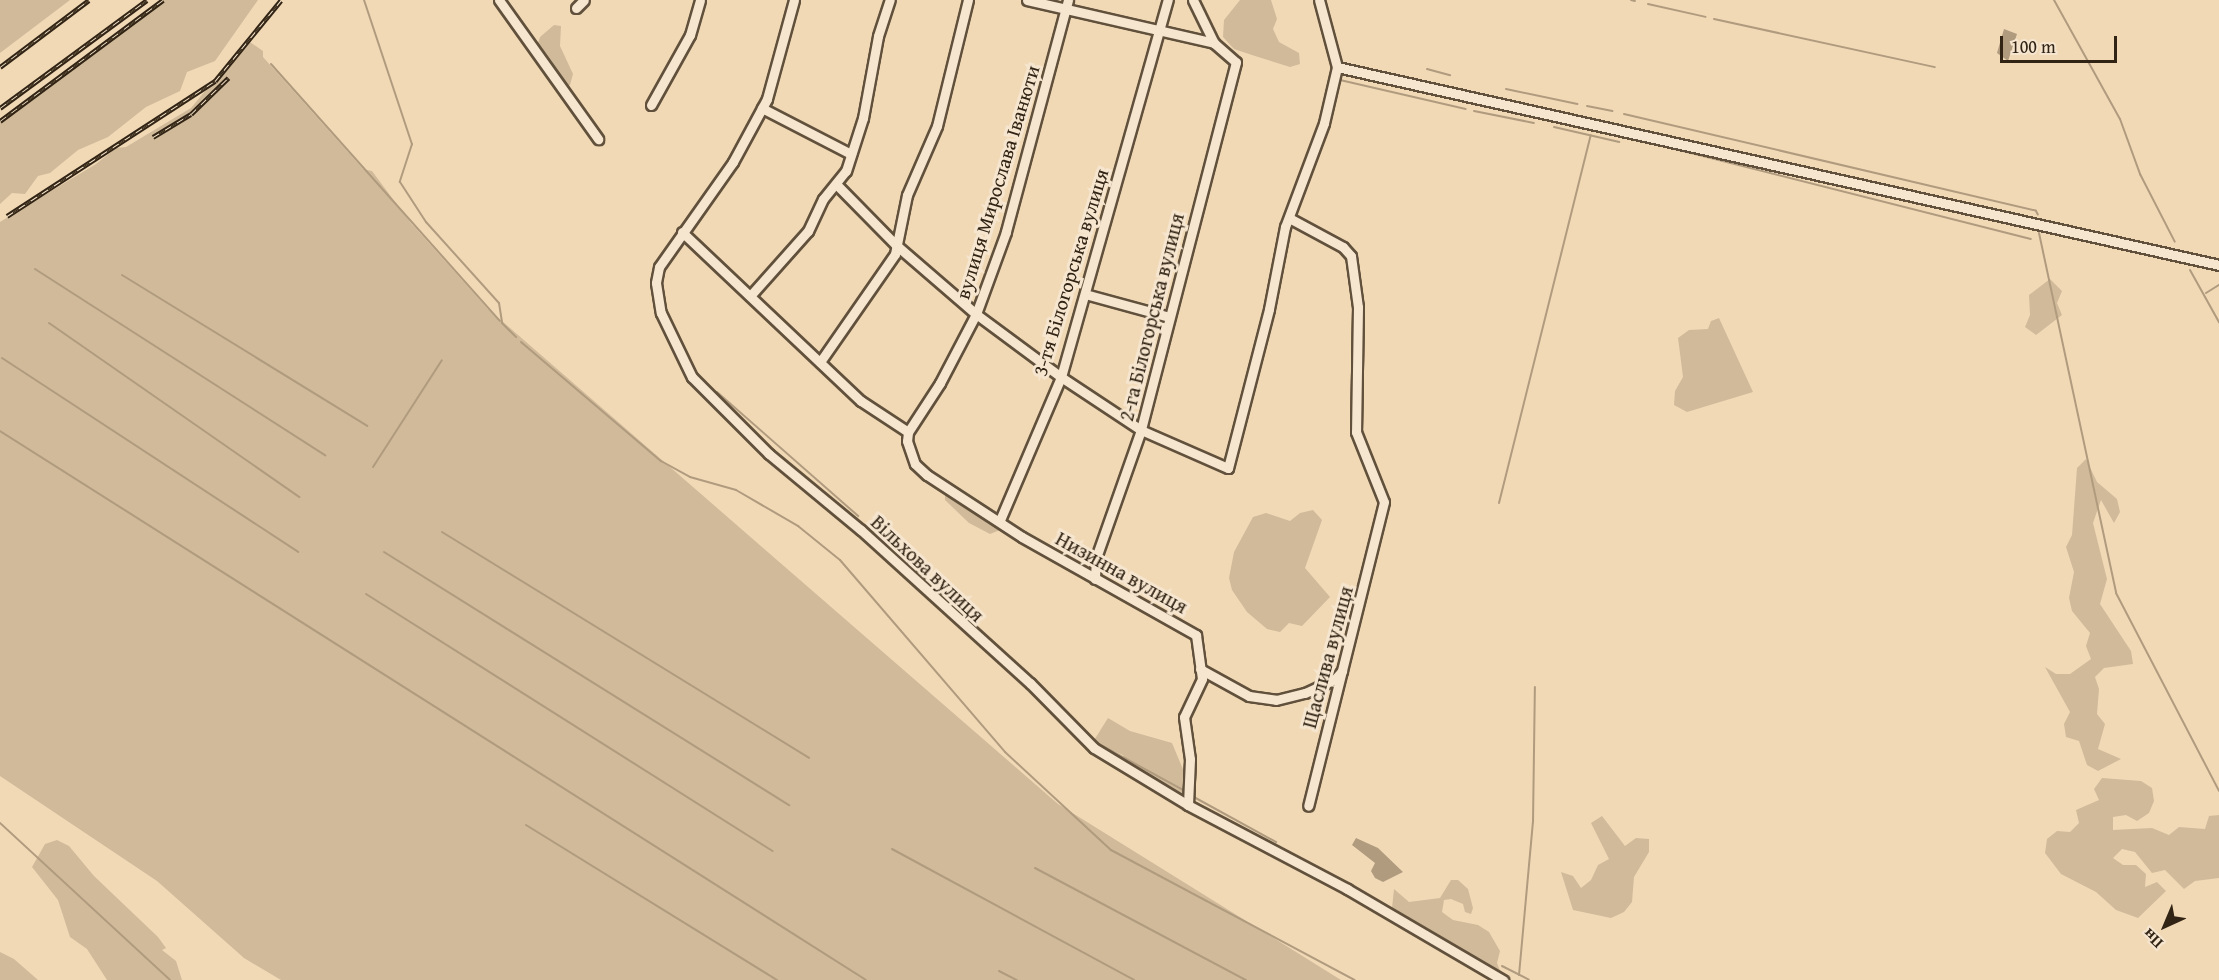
<!DOCTYPE html>
<meta charset="utf-8">
<style>
body{margin:0}
#map{position:relative;width:2219px;height:980px;overflow:hidden;background:#f1d9b6;font-family:"Gentium Book Plus",serif}
div>[style]{position:absolute}
.green>*{inset:0;background:#d0ba9a}
.water>*{inset:0;background:#b09b7f}
.stream>*{height:2px;margin:-1px;padding:0 1px;transform-origin:1px;border-radius:1px;background:#b09b7f}
.roads{filter:drop-shadow(2px 0 #61513c) drop-shadow(-2px 0 #61513c) drop-shadow(0 2px #61513c) drop-shadow(0 -2px #61513c)}
.minor>*{height:9px;margin:-4.5px;padding:0 4.5px;transform-origin:4.5px;border-radius:4.5px;background:#f6e6d0}
.rail>*{height:4.5px;margin-top:-2.25px;transform-origin:0;background:repeating-linear-gradient(90deg,#f6e6d0 0 7px,#312414 0 14px);box-sizing:border-box;border-block:2px solid #312414}
span{translate:-50% -50%;white-space:nowrap;text-align:center;line-height:1.15;-webkit-text-stroke:6px #f6e6d0;paint-order:stroke}
.street-label{font-size:20px;color:#312414}
.north{position:absolute;left:2135px;top:896px;width:60px;height:60px;-webkit-text-stroke:4px #f6e6d0;paint-order:stroke;rotate:224deg;font-size:16px;font-weight:700;line-height:24px;text-align:center;color:#312414}
.north::after{content:'';display:block;margin:auto;width:21px;height:27px;background:#312414;clip-path:polygon(50% 0,100% 100%,50% 72%,0 100%)}
.scale{position:absolute;left:2000px;top:36px;width:117px;height:27px;box-sizing:border-box;border:3px solid #312414;border-top:0;padding-left:8px;font-size:18px;line-height:21px;white-space:nowrap;color:#312414;-webkit-text-stroke:4px #f6e6d0;paint-order:stroke}
</style>
<div id="map">
<div class="green">
<i style="clip-path:polygon(0 0,70px 0,0 53px)"></i>
<i style="clip-path:polygon(160px 0,258px 0,215px 61px,187px 72px,180px 91px,146px 107px,108px 137px,78px 150px,50px 173px,38px 176px,25px 194px,12px 193px,0 204px,0 119px)"></i>
<i style="clip-path:polygon(1240px 0,1271px 0,1277px 19px,1273px 29px,1279px 42px,1299px 53px,1300px 64px,1290px 67px,1255px 56px,1234px 49px,1223px 37px,1224px 20px)"></i>
<i style="clip-path:polygon(554px 25px,561px 26px,560px 46px,573px 74px,570px 85px,564px 87px,536px 49px,540px 37px)"></i>
<i style="clip-path:polygon(247px 40px,263px 51px,263px 57px,363px 169px,372px 171px,410px 222px,488px 309px,1058px 804px,1341px 980px,281px 980px,244px 958px,157px 881px,0 776px,0 222px,96px 164px,116px 148px,126px 147px,191px 108px)"></i>
<i style="clip-path:polygon(2050px 279px,2062px 291px,2057px 303px,2062px 315px,2036px 335px,2025px 327px,2030px 315px,2029px 295px)"></i>
<i style="clip-path:polygon(1719px 318px,1753px 392px,1687px 412px,1674px 405px,1675px 391px,1683px 377px,1678px 338px,1689px 330px,1708px 329px,1711px 321px)"></i>
<i style="clip-path:polygon(2086px 459px,2097px 482px,2117px 499px,2120px 512px,2114px 523px,2101px 500px,2093px 523px,2107px 579px,2100px 604px,2131px 651px,2133px 664px,2104px 668px,2095px 677px,2099px 689px,2097px 714px,2105px 724px,2098px 749px,2121px 759px,2098px 771px,2087px 765px,2079px 741px,2066px 737px,2064px 724px,2070px 712px,2045px 667px,2056px 674px,2070px 674px,2091px 659px,2086px 646px,2090px 633px,2072px 611px,2069px 598px,2074px 572px,2066px 547px,2072px 535px,2077px 468px)"></i>
<i style="clip-path:polygon(945px 493px,995px 524px,1000px 530px,990px 534px,969px 523px,945px 500px)"></i>
<i style="clip-path:polygon(1313px 510px,1322px 520px,1305px 568px,1330px 597px,1302px 626px,1289px 623px,1280px 632px,1267px 629px,1247px 612px,1232px 590px,1229px 578px,1234px 552px,1253px 517px,1266px 513px,1290px 521px,1300px 513px)"></i>
<i style="clip-path:polygon(1108px 718px,1130px 731px,1172px 743px,1187px 779px,1185px 791px,1182px 793px,1126px 761px,1123px 755px,1093px 742px)"></i>
<i style="clip-path:polygon(2102px 778px,2141px 781px,2152px 788px,2154px 801px,2149px 813px,2137px 821px,2126px 815px,2113px 817px,2113px 830px,2152px 828px,2169px 835px,2179px 827px,2205px 829px,2209px 816px,2219px 815px,2219px 878px,2195px 881px,2184px 889px,2165px 870px,2152px 873px,2135px 852px,2122px 849px,2113px 858px,2123px 865px,2136px 865px,2146px 874px,2145px 887px,2157px 882px,2166px 891px,2138px 918px,2116px 910px,2096px 892px,2061px 874px,2045px 853px,2047px 839px,2057px 831px,2070px 832px,2079px 823px,2076px 810px,2099px 800px,2094px 789px)"></i>
<i style="clip-path:polygon(1602px 816px,1625px 846px,1636px 838px,1649px 839px,1649px 852px,1634px 877px,1632px 902px,1624px 912px,1611px 918px,1573px 910px,1561px 872px,1573px 876px,1581px 888px,1591px 880px,1598px 865px,1609px 859px,1591px 823px)"></i>
<i style="clip-path:polygon(57px 840px,69px 846px,94px 876px,158px 937px,166px 948px,162px 950px,176px 961px,182px 980px,107px 980px,87px 949px,70px 937px,58px 900px,32px 867px,45px 844px)"></i>
<i style="clip-path:polygon(1451px 880px,1458px 880px,1468px 889px,1473px 908px,1471px 914px,1465px 912px,1463px 904px,1451px 899px,1444px 900px,1442px 912px,1453px 920px,1478px 925px,1489px 932px,1500px 951px,1497px 963px,1501px 973px,1392px 908px,1394px 889px,1409px 902px,1440px 898px)"></i>
<i style="clip-path:polygon(0 952px,14px 959px,38px 980px,0 980px)"></i>
</div>
<div class="water">
<i style="clip-path:polygon(2004px 29px,2017px 34px,2008px 61px,1997px 53px)"></i>
<i style="clip-path:polygon(1356px 838px,1378px 848px,1403px 872px,1383px 882px,1375px 878px,1371px 871px,1375px 863px,1352px 845px)"></i>
</div>
<div class="stream">
<i style="left:364px;top:0;width:152px;rotate:71.6deg"></i>
<i style="left:412px;top:144px;width:40px;rotate:108deg"></i>
<i style="left:400px;top:182px;width:48px;rotate:57deg"></i>
<i style="left:426px;top:222px;width:109px;rotate:48deg"></i>
<i style="left:499px;top:303px;width:20px;rotate:81deg"></i>
<i style="left:502px;top:323px;width:20px;rotate:45deg"></i>
<i style="left:1631px;top:0;width:4px;rotate:14deg"></i>
<i style="left:2054px;top:0;width:136px;rotate:61deg"></i>
<i style="left:2120px;top:119px;width:59px;rotate:70deg"></i>
<i style="left:2140px;top:174px;width:76px;rotate:62.8deg"></i>
<i style="left:1648px;top:4px;width:59px;rotate:12.6deg"></i>
<i style="left:1714px;top:19px;width:226px;rotate:12.3deg"></i>
<i style="left:271px;top:64px;width:344px;rotate:48.3deg"></i>
<i style="left:1427px;top:69px;width:24px;rotate:15deg"></i>
<i style="left:1340px;top:80px;width:129px;rotate:13deg"></i>
<i style="left:1506px;top:89px;width:73px;rotate:11.9deg"></i>
<i style="left:1587px;top:106px;width:26px;rotate:11deg"></i>
<i style="left:1474px;top:111px;width:61px;rotate:11.3deg"></i>
<i style="left:1624px;top:114px;width:423px;rotate:13.2deg"></i>
<i style="left:2036px;top:211px;width:4px;rotate:63deg"></i>
<i style="left:1554px;top:127px;width:67px;rotate:13deg"></i>
<i style="left:1675px;top:149px;width:367px;rotate:14.2deg"></i>
<i style="left:2039px;top:233px;width:368px;rotate:77.9deg"></i>
<i style="left:2116px;top:593px;width:223px;rotate:62.5deg"></i>
<i style="left:35px;top:269px;width:345px;rotate:32.7deg"></i>
<i style="left:2190px;top:270px;width:60px;rotate:60.9deg"></i>
<i style="left:122px;top:275px;width:288px;rotate:31.6deg"></i>
<i style="left:2206px;top:293px;width:15px;rotate:-32deg"></i>
<i style="left:49px;top:323px;width:305px;rotate:34.8deg"></i>
<i style="left:521px;top:342px;width:184px;rotate:40.4deg"></i>
<i style="left:661px;top:461px;width:33px;rotate:29deg"></i>
<i style="left:690px;top:477px;width:48px;rotate:15.8deg"></i>
<i style="left:736px;top:490px;width:72px;rotate:30.1deg"></i>
<i style="left:798px;top:526px;width:54px;rotate:39deg"></i>
<i style="left:840px;top:560px;width:253px;rotate:49.3deg"></i>
<i style="left:1005px;top:752px;width:144px;rotate:42.8deg"></i>
<i style="left:1111px;top:850px;width:276px;rotate:28.1deg"></i>
<i style="left:2px;top:358px;width:354px;rotate:33.2deg"></i>
<i style="left:717px;top:392px;width:188px;rotate:41.3deg"></i>
<i style="left:0;top:431px;width:1025px;rotate:32.37deg"></i>
<i style="left:373px;top:467px;width:127px;rotate:-57.2deg"></i>
<i style="left:1499px;top:503px;width:379px;rotate:-76deg"></i>
<i style="left:866px;top:525px;width:140px;rotate:41.2deg"></i>
<i style="left:442px;top:532px;width:431px;rotate:31.6deg"></i>
<i style="left:384px;top:552px;width:478px;rotate:32deg"></i>
<i style="left:366px;top:594px;width:481px;rotate:32.3deg"></i>
<i style="left:1097px;top:743px;width:100px;rotate:28.6deg"></i>
<i style="left:1192px;top:796px;width:96px;rotate:28.7deg"></i>
<i style="left:0;top:823px;width:231px;rotate:42.7deg"></i>
<i style="left:526px;top:825px;width:295px;rotate:31.7deg"></i>
<i style="left:892px;top:849px;width:275px;rotate:28.4deg"></i>
<i style="left:1035px;top:868px;width:239px;rotate:28deg"></i>
<i style="left:1502px;top:966px;width:30px;rotate:27deg"></i>
<i style="left:999px;top:971px;width:20px;rotate:27deg"></i>
<i style="left:1519px;top:975px;width:154px;rotate:-84.8deg"></i>
<i style="left:1533px;top:822px;width:135px;rotate:-89.2deg"></i>
</div>
<div class="roads">
<div class="minor">
<i style="left:499px;top:0;width:171px;rotate:54.5deg"></i>
<i style="left:794px;top:0;width:103px;rotate:105.3deg"></i>
<i style="left:767px;top:99px;width:72px;rotate:118.4deg"></i>
<i style="left:733px;top:162px;width:128px;rotate:125.2deg"></i>
<i style="left:659px;top:267px;width:16px;rotate:101deg"></i>
<i style="left:656px;top:283px;width:30px;rotate:81deg"></i>
<i style="left:661px;top:313px;width:71px;rotate:64.2deg"></i>
<i style="left:692px;top:377px;width:109px;rotate:45deg"></i>
<i style="left:769px;top:454px;width:119px;rotate:39.6deg"></i>
<i style="left:861px;top:530px;width:228px;rotate:42.2deg"></i>
<i style="left:1030px;top:683px;width:91px;rotate:45.4deg"></i>
<i style="left:1094px;top:748px;width:110px;rotate:31.2deg"></i>
<i style="left:1188px;top:805px;width:180px;rotate:27.8deg"></i>
<i style="left:1347px;top:889px;width:181px;rotate:30.3deg"></i>
<i style="left:1027px;top:0;width:192px;rotate:12.9deg"></i>
<i style="left:1214px;top:43px;width:29px;rotate:41deg"></i>
<i style="left:1236px;top:62px;width:380px;rotate:104.5deg"></i>
<i style="left:1141px;top:430px;width:136px;rotate:109.4deg"></i>
<i style="left:1096px;top:558px;width:21px;rotate:93deg"></i>
<i style="left:1068px;top:0;width:240px;rotate:105deg"></i>
<i style="left:1006px;top:232px;width:87px;rotate:110.1deg"></i>
<i style="left:976px;top:314px;width:78px;rotate:117.6deg"></i>
<i style="left:940px;top:383px;width:59px;rotate:123.1deg"></i>
<i style="left:908px;top:432px;width:9px;rotate:96deg"></i>
<i style="left:907px;top:441px;width:24px;rotate:71deg"></i>
<i style="left:915px;top:464px;width:16px;rotate:43deg"></i>
<i style="left:927px;top:475px;width:113px;rotate:33.1deg"></i>
<i style="left:1022px;top:537px;width:200px;rotate:29.4deg"></i>
<i style="left:1196px;top:635px;width:44px;rotate:82.2deg"></i>
<i style="left:1202px;top:679px;width:42px;rotate:115.3deg"></i>
<i style="left:1184px;top:717px;width:42px;rotate:81.9deg"></i>
<i style="left:1190px;top:759px;width:46px;rotate:92.5deg"></i>
<i style="left:1193px;top:0;width:48px;rotate:64deg"></i>
<i style="left:576px;top:8px;width:11px;rotate:-45deg"></i>
<i style="left:1337px;top:67px;width:904px;rotate:12.65deg"></i>
<i style="left:651px;top:105px;width:80px;rotate:-60.9deg"></i>
<i style="left:690px;top:35px;width:36px;rotate:-74deg"></i>
<i style="left:762px;top:108px;width:100px;rotate:27.3deg"></i>
<i style="left:837px;top:185px;width:84px;rotate:45.5deg"></i>
<i style="left:896px;top:245px;width:106px;rotate:40.8deg"></i>
<i style="left:976px;top:314px;width:106px;rotate:36.5deg"></i>
<i style="left:1061px;top:377px;width:96px;rotate:33.5deg"></i>
<i style="left:1141px;top:430px;width:95px;rotate:23.6deg"></i>
<i style="left:1228px;top:468px;width:164px;rotate:-75.5deg"></i>
<i style="left:1269px;top:309px;width:84px;rotate:-79deg"></i>
<i style="left:1285px;top:227px;width:111px;rotate:-69.4deg"></i>
<i style="left:1324px;top:123px;width:57px;rotate:-76.9deg"></i>
<i style="left:1337px;top:67px;width:69px;rotate:-105deg"></i>
<i style="left:1291px;top:219px;width:59px;rotate:28.3deg"></i>
<i style="left:1343px;top:247px;width:12px;rotate:48deg"></i>
<i style="left:1351px;top:256px;width:51px;rotate:82.2deg"></i>
<i style="left:1358px;top:307px;width:125px;rotate:90.9deg"></i>
<i style="left:1356px;top:432px;width:75px;rotate:68.2deg"></i>
<i style="left:1384px;top:502px;width:313px;rotate:104deg"></i>
<i style="left:682px;top:232px;width:246px;rotate:43.4deg"></i>
<i style="left:861px;top:401px;width:56px;rotate:33.4deg"></i>
<i style="left:1085px;top:294px;width:87px;rotate:15.3deg"></i>
<i style="left:750px;top:296px;width:87px;rotate:-48.3deg"></i>
<i style="left:808px;top:231px;width:35px;rotate:-65deg"></i>
<i style="left:823px;top:199px;width:36px;rotate:-51deg"></i>
<i style="left:846px;top:171px;width:56px;rotate:-72.2deg"></i>
<i style="left:863px;top:118px;width:83px;rotate:-79.6deg"></i>
<i style="left:878px;top:36px;width:38px;rotate:-72deg"></i>
<i style="left:820px;top:362px;width:131px;rotate:-55.2deg"></i>
<i style="left:895px;top:254px;width:60px;rotate:-78.5deg"></i>
<i style="left:907px;top:195px;width:75px;rotate:-66.5deg"></i>
<i style="left:937px;top:126px;width:130px;rotate:-76.2deg"></i>
<i style="left:1000px;top:520px;width:155px;rotate:-66.9deg"></i>
<i style="left:1061px;top:377px;width:392px;rotate:-74.2deg"></i>
<i style="left:1200px;top:669px;width:56px;rotate:28.9deg"></i>
<i style="left:1249px;top:696px;width:27px;rotate:8deg"></i>
<i style="left:1276px;top:700px;width:30px;rotate:-14deg"></i>
<i style="left:1305px;top:693px;width:33px;rotate:-25deg"></i>
<i style="left:1335px;top:679px;width:11px;rotate:-49deg"></i>
</div>
</div>
<div class="rail">
<i style="left:0;top:67px;width:111px;rotate:-37deg"></i>
<i style="left:0;top:108px;width:182px;rotate:-36.3deg"></i>
<i style="left:0;top:121px;width:203px;rotate:-36.6deg"></i>
<i style="left:153px;top:137px;width:44px;rotate:-31.2deg"></i>
<i style="left:191px;top:114px;width:52px;rotate:-44.2deg"></i>
<i style="left:7px;top:216px;width:248px;rotate:-33deg"></i>
<i style="left:215px;top:81px;width:104px;rotate:-50.8deg"></i>
</div>
<div class="street-label">
<span style="left:997px;top:182px;rotate:-73deg">вулиця Мирослава Іванюти</span>
<span style="left:1070px;top:272px;rotate:-73deg">3-тя Білогорська вулиця</span>
<span style="left:1151px;top:317px;rotate:-76deg">2-га Білогорська вулиця</span>
<span style="left:928px;top:568px;rotate:43deg">Вільхова вулиця</span>
<span style="left:1122px;top:572px;rotate:29deg">Низинна вулиця</span>
<span style="left:1327px;top:657px;rotate:-75deg">Щаслива вулиця</span>
</div>
<div class="north">Пн</div>
<div class="scale">100 m</div>
</div>
